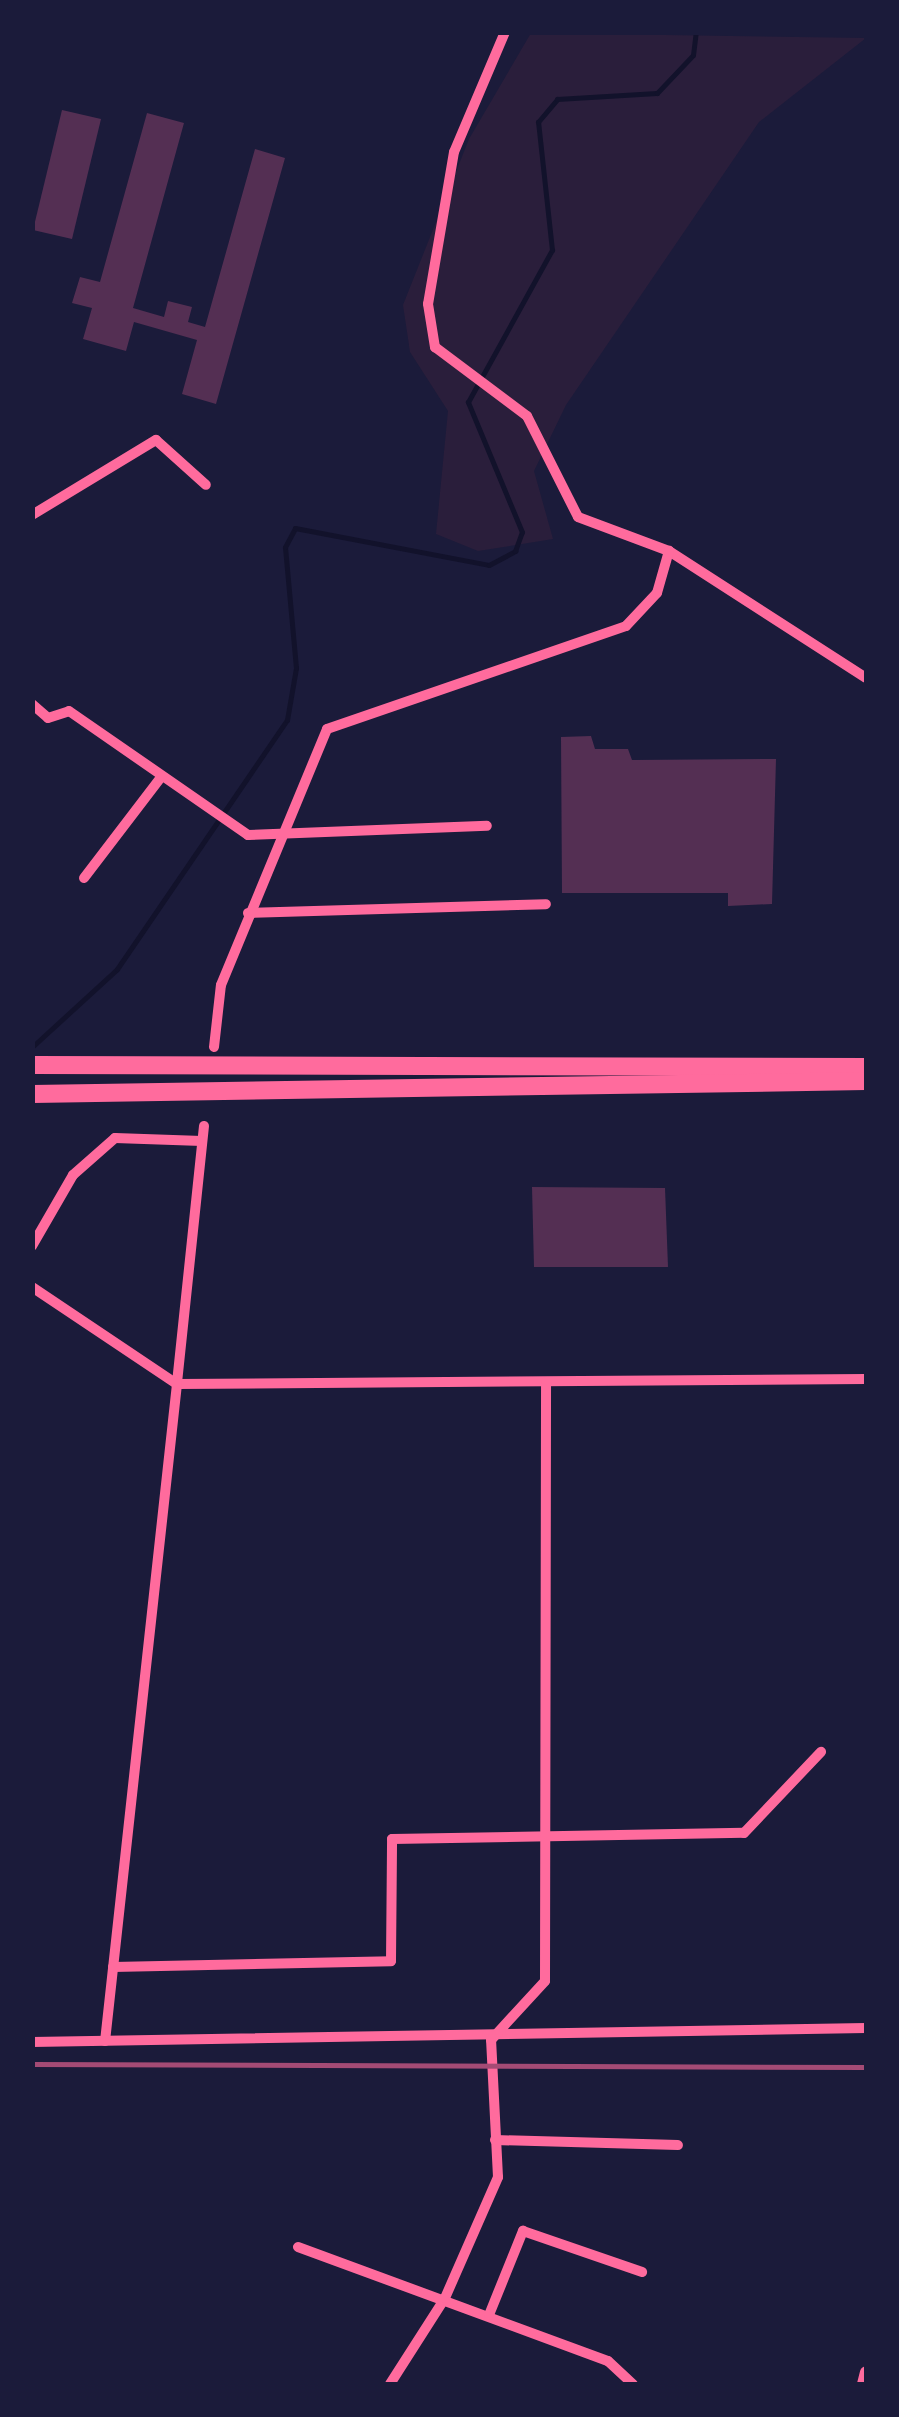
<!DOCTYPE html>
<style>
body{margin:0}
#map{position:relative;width:899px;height:2417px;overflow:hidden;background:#1b1b3a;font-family:Overpass,sans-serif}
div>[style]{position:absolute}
.green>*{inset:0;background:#2a1e3b}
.stream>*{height:5px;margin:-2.5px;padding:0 2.5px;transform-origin:2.5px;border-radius:2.5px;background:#12122b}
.building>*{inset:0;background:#542f53}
.minor>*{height:10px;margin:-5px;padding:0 5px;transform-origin:5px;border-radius:5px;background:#ff6b9d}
.tertiary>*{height:12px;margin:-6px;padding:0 6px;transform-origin:6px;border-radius:6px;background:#ff6b9d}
.trunk>*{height:18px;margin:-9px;padding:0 9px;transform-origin:9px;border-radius:9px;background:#ff6b9d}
.rail>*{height:5px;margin:-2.5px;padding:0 2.5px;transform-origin:2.5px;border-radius:2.5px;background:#a44b75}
span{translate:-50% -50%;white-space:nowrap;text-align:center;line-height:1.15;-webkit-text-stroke:8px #1b1b3a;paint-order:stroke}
.frame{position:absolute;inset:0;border:35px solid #1b1b3a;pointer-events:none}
</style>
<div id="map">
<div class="green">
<i style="clip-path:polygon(531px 33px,866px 38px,759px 122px,566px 405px,534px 471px,553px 539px,478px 551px,436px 534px,448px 411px,410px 352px,403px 305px,469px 139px)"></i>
</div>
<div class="stream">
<i style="left:32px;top:1047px;width:115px;rotate:-42.5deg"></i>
<i style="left:117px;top:969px;width:301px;rotate:-55.7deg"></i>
<i style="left:287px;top:720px;width:53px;rotate:-80.2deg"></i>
<i style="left:296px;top:668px;width:121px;rotate:-95.2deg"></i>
<i style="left:285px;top:547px;width:21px;rotate:-62deg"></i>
<i style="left:295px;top:528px;width:197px;rotate:10.8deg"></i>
<i style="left:489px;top:565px;width:30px;rotate:-28deg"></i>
<i style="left:515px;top:551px;width:20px;rotate:-70deg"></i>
<i style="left:522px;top:532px;width:141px;rotate:-112.6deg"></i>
<i style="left:468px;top:402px;width:174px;rotate:-61.1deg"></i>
<i style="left:552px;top:250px;width:129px;rotate:-96.2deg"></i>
<i style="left:538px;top:122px;width:30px;rotate:-50deg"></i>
<i style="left:557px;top:99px;width:100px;rotate:-3.4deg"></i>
<i style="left:657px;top:93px;width:52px;rotate:-46.5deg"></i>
<i style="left:693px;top:55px;width:23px;rotate:-83deg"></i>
</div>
<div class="building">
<i style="clip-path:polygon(62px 110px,101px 119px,72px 239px,33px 230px)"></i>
<i style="clip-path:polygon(147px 113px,184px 123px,133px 308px,164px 317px,168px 301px,192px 307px,188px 322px,205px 327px,255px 149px,285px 158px,216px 404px,182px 394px,197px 340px,134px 322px,126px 351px,83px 339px,92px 308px,72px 303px,80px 277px,100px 282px)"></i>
<i style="clip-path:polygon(591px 736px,595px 749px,628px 749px,632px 760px,776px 759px,772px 904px,728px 906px,728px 893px,562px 893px,561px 737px)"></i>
<i style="clip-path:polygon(532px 1187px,665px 1188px,668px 1267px,534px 1267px)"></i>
</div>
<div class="minor">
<i style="left:505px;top:32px;width:130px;rotate:113deg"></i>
<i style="left:454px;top:152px;width:154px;rotate:99.7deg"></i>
<i style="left:428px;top:304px;width:44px;rotate:80.8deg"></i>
<i style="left:435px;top:347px;width:115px;rotate:36.9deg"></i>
<i style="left:527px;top:416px;width:113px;rotate:63.2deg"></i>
<i style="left:578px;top:517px;width:97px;rotate:20.5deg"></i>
<i style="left:669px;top:551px;width:234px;rotate:32.8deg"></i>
<i style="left:32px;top:515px;width:145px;rotate:-31.2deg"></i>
<i style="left:156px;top:440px;width:67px;rotate:42deg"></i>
<i style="left:32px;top:704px;width:21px;rotate:41deg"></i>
<i style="left:48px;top:718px;width:22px;rotate:-18deg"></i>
<i style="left:69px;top:711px;width:218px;rotate:34.7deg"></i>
<i style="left:248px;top:835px;width:239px;rotate:-2.2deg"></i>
<i style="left:84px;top:878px;width:128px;rotate:-52.6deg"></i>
<i style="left:248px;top:913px;width:298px;rotate:-1.7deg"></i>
<i style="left:214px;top:1047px;width:62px;rotate:-83.6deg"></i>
<i style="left:221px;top:985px;width:277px;rotate:-67.5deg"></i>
<i style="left:327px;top:729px;width:316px;rotate:-19deg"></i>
<i style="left:626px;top:626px;width:45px;rotate:-46.8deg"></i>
<i style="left:657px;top:593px;width:44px;rotate:-74.1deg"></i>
<i style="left:204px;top:1126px;width:259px;rotate:96deg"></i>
<i style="left:177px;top:1384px;width:689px;rotate:-0.42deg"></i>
<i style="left:32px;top:1246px;width:82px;rotate:-60deg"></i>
<i style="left:73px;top:1175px;width:56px;rotate:-41.4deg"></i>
<i style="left:115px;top:1138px;width:87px;rotate:2deg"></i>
<i style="left:32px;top:1287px;width:174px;rotate:33.8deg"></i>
<i style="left:177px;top:1384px;width:661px;rotate:96.25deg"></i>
<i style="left:113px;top:1967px;width:278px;rotate:-1.2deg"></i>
<i style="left:391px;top:1961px;width:122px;rotate:-89.5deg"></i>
<i style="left:392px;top:1839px;width:352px;rotate:-1deg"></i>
<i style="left:744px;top:1833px;width:112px;rotate:-46.5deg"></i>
<i style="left:32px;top:2042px;width:834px;rotate:-0.96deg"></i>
<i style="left:495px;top:2140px;width:183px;rotate:1.6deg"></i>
<i style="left:298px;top:2247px;width:330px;rotate:20.2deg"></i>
<i style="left:608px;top:2361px;width:34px;rotate:43deg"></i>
<i style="left:489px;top:2315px;width:91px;rotate:-68deg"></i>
<i style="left:523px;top:2231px;width:126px;rotate:19deg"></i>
<i style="left:390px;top:2384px;width:102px;rotate:-57.4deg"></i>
<i style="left:445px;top:2298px;width:132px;rotate:-66.3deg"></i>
<i style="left:498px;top:2177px;width:137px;rotate:-92.9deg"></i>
<i style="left:491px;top:2040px;width:80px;rotate:-47.5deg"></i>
<i style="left:545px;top:1981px;width:599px;rotate:-89.9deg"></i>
</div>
<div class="tertiary">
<i style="left:863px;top:2384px;width:12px;rotate:-76deg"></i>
</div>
<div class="trunk">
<i style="left:32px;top:1065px;width:834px;rotate:0.14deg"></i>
<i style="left:32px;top:1094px;width:834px;rotate:-0.89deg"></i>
</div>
<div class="rail">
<i style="left:32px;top:2064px;width:834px;rotate:0.21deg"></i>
</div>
<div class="frame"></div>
</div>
